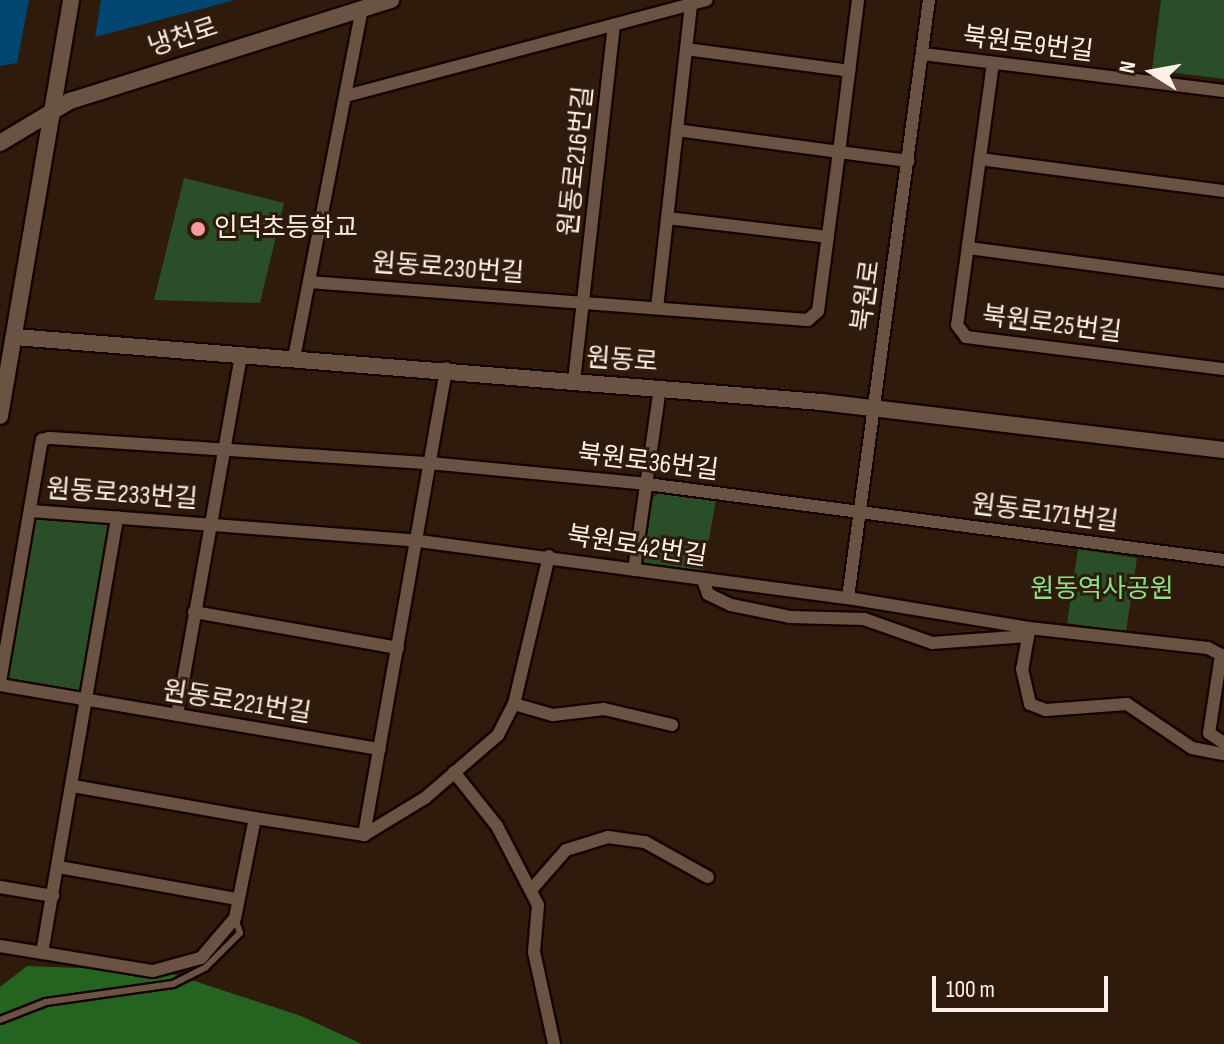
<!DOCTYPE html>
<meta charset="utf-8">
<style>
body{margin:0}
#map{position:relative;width:1224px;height:1044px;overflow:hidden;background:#2e1b0b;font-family:"Sofia Sans Condensed","Noto Sans KR",sans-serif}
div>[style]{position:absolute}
.green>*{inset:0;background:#2a4e27}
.forest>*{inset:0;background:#256321}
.water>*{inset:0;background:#004670}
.roads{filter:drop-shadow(2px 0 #150500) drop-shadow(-2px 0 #150500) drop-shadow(0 2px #150500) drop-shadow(0 -2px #150500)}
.service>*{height:6px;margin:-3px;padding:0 3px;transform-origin:3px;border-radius:3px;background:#6a5343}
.minor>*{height:12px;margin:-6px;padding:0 6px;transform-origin:6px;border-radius:6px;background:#6a5343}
.tertiary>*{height:16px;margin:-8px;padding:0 8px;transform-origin:8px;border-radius:8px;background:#6a5343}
.dots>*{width:22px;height:22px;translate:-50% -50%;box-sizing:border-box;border:4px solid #2e1b0b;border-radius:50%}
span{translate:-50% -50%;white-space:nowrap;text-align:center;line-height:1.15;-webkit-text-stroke:6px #2e1b0b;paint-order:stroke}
.street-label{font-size:26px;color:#fef0e6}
.poi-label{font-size:26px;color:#fef0e6}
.left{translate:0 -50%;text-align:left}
.park-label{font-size:26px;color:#8bdf84}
.north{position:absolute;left:1112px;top:32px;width:80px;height:80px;-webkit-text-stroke:6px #2e1b0b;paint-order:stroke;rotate:281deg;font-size:22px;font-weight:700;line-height:32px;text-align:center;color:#fef0e6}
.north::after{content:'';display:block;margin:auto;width:28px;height:36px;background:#fef0e6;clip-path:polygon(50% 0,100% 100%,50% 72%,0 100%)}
.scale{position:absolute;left:932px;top:976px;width:176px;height:36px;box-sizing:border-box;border:4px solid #fef0e6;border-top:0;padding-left:10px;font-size:24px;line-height:28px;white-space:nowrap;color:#fef0e6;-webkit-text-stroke:6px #2e1b0b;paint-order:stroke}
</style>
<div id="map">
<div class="green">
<i style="clip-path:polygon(1161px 0,1224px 0,1224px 79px,1152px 70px)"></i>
<i style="clip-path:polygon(184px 178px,284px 203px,260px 303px,154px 300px)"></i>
<i style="clip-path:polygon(662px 491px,716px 499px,703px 575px,648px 565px,642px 560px,653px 497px)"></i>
<i style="clip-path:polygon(31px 511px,117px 517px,88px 700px,0 682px)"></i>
<i style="clip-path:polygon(1078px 549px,1137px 558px,1126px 632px,1067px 623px)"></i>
</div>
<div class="forest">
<i style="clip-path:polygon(27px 966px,164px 971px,301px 1016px,362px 1044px,0 1044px,0 987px)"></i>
</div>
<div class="water">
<i style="clip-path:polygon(0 0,29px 0,17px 63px,0 66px)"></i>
<i style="clip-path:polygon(101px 0,235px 0,95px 37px)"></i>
</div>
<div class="roads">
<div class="service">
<i style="left:0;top:1020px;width:49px;rotate:-21.4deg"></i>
<i style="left:46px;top:1002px;width:128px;rotate:-8.1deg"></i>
<i style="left:173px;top:984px;width:37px;rotate:-27deg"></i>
<i style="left:206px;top:967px;width:48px;rotate:-45deg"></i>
<i style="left:240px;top:933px;width:16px;rotate:-108deg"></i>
</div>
<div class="minor">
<i style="left:858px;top:0;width:153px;rotate:97.1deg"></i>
<i style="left:839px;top:152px;width:70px;rotate:7.4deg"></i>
<i style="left:686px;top:49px;width:165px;rotate:7.6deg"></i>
<i style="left:923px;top:54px;width:303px;rotate:7deg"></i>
<i style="left:993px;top:63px;width:264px;rotate:97.8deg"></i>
<i style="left:957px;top:325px;width:15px;rotate:53deg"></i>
<i style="left:966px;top:337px;width:260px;rotate:7.1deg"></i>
<i style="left:346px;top:96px;width:373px;rotate:-14.9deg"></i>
<i style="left:980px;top:159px;width:246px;rotate:7.5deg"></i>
<i style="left:667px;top:218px;width:162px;rotate:6.7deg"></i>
<i style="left:969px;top:248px;width:257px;rotate:7.6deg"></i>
<i style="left:309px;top:282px;width:500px;rotate:4.35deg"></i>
<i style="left:808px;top:320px;width:13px;rotate:-42deg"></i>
<i style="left:818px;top:311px;width:160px;rotate:-82.5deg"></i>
<i style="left:839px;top:152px;width:163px;rotate:-172.3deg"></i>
<i style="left:657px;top:308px;width:306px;rotate:-83.6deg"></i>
<i style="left:294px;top:358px;width:357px;rotate:-79deg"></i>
<i style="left:574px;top:381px;width:356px;rotate:-83.6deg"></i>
<i style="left:31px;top:511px;width:389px;rotate:4.4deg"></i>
<i style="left:419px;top:541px;width:433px;rotate:7.6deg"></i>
<i style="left:848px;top:598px;width:183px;rotate:9.4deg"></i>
<i style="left:1029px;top:628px;width:180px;rotate:6.4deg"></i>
<i style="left:1208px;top:648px;width:15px;rotate:28deg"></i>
<i style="left:1221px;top:655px;width:79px;rotate:98.7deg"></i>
<i style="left:1209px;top:733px;width:18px;rotate:34deg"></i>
<i style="left:634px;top:570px;width:185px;rotate:-81.9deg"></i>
<i style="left:703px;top:580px;width:15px;rotate:70deg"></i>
<i style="left:708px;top:594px;width:25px;rotate:26deg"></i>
<i style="left:731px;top:605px;width:60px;rotate:11.5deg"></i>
<i style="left:790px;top:617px;width:74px;rotate:1.5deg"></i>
<i style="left:864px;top:619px;width:72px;rotate:19.4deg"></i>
<i style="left:932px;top:643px;width:96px;rotate:-4.2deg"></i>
<i style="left:848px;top:598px;width:603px;rotate:-82.29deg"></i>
<i style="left:194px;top:612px;width:207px;rotate:10deg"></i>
<i style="left:1029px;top:631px;width:39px;rotate:100deg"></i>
<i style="left:1022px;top:669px;width:36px;rotate:77deg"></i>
<i style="left:1030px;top:704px;width:17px;rotate:21deg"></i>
<i style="left:1046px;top:710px;width:81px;rotate:-4.2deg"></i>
<i style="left:1127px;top:704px;width:78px;rotate:34.1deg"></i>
<i style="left:1192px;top:748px;width:33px;rotate:11deg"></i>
<i style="left:0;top:682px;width:246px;rotate:-80.2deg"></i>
<i style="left:42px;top:440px;width:7px;rotate:-16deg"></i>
<i style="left:49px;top:438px;width:382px;rotate:3.8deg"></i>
<i style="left:430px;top:463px;width:218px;rotate:5.5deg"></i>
<i style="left:647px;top:484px;width:582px;rotate:7.5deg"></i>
<i style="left:0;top:685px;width:385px;rotate:9.6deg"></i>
<i style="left:514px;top:704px;width:41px;rotate:15.8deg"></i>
<i style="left:553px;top:715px;width:51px;rotate:-6.7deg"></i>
<i style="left:604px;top:709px;width:70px;rotate:13.2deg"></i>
<i style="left:177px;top:715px;width:366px;rotate:-79.9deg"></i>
<i style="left:454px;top:772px;width:69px;rotate:51.5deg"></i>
<i style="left:497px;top:826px;width:89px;rotate:62.6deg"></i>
<i style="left:538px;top:905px;width:47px;rotate:94.9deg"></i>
<i style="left:534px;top:952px;width:94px;rotate:77.7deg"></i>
<i style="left:73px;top:786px;width:185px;rotate:10deg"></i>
<i style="left:364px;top:835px;width:71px;rotate:-31.2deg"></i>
<i style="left:425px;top:798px;width:96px;rotate:-40.8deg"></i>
<i style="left:498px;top:735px;width:35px;rotate:-63deg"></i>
<i style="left:514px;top:704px;width:152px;rotate:-76.7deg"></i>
<i style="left:59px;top:867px;width:181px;rotate:10.2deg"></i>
<i style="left:0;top:887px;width:54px;rotate:9.6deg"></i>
<i style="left:531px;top:890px;width:53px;rotate:-48.8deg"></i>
<i style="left:566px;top:850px;width:44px;rotate:-17.2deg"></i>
<i style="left:608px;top:837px;width:37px;rotate:8deg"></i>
<i style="left:645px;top:842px;width:72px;rotate:29.1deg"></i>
<i style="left:0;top:946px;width:155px;rotate:9.3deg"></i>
<i style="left:153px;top:971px;width:50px;rotate:-15.2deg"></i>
<i style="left:201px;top:958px;width:52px;rotate:-49.6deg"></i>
<i style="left:235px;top:918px;width:102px;rotate:-78.7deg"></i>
<i style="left:255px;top:818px;width:110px;rotate:8.9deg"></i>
<i style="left:364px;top:835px;width:474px;rotate:-80deg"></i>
<i style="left:42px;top:953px;width:442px;rotate:-80.2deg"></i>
</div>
<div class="tertiary">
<i style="left:0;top:143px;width:82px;rotate:-31deg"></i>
<i style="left:70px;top:101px;width:337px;rotate:-17.5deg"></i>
<i style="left:15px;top:337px;width:809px;rotate:4.61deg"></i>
<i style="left:821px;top:402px;width:406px;rotate:6.8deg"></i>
<i style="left:0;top:416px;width:422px;rotate:-80.3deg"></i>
</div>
</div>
<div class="dots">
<i style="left:198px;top:229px;background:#f59b9d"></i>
</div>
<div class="street-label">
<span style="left:183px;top:38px;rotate:-18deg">냉천로</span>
<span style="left:1028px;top:45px;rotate:7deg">북원로9번길</span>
<span style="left:577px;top:161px;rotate:-84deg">원동로216번길</span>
<span style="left:448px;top:269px;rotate:4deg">원동로230번길</span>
<span style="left:867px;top:296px;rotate:-82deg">북원로</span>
<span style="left:1052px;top:325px;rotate:7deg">북원로25번길</span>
<span style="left:622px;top:361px;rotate:4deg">원동로</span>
<span style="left:648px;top:463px;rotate:7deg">북원로36번길</span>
<span style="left:122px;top:495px;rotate:4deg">원동로233번길</span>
<span style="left:1045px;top:514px;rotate:7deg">원동로171번길</span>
<span style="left:637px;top:547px;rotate:9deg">북원로42번길</span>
<span style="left:237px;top:703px;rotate:9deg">원동로221번길</span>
</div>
<div class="poi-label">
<span class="left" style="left:214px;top:229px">인덕초등학교</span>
</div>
<div class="park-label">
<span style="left:1102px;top:590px">원동역사공원</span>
</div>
<div class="north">N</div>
<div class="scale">100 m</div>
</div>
